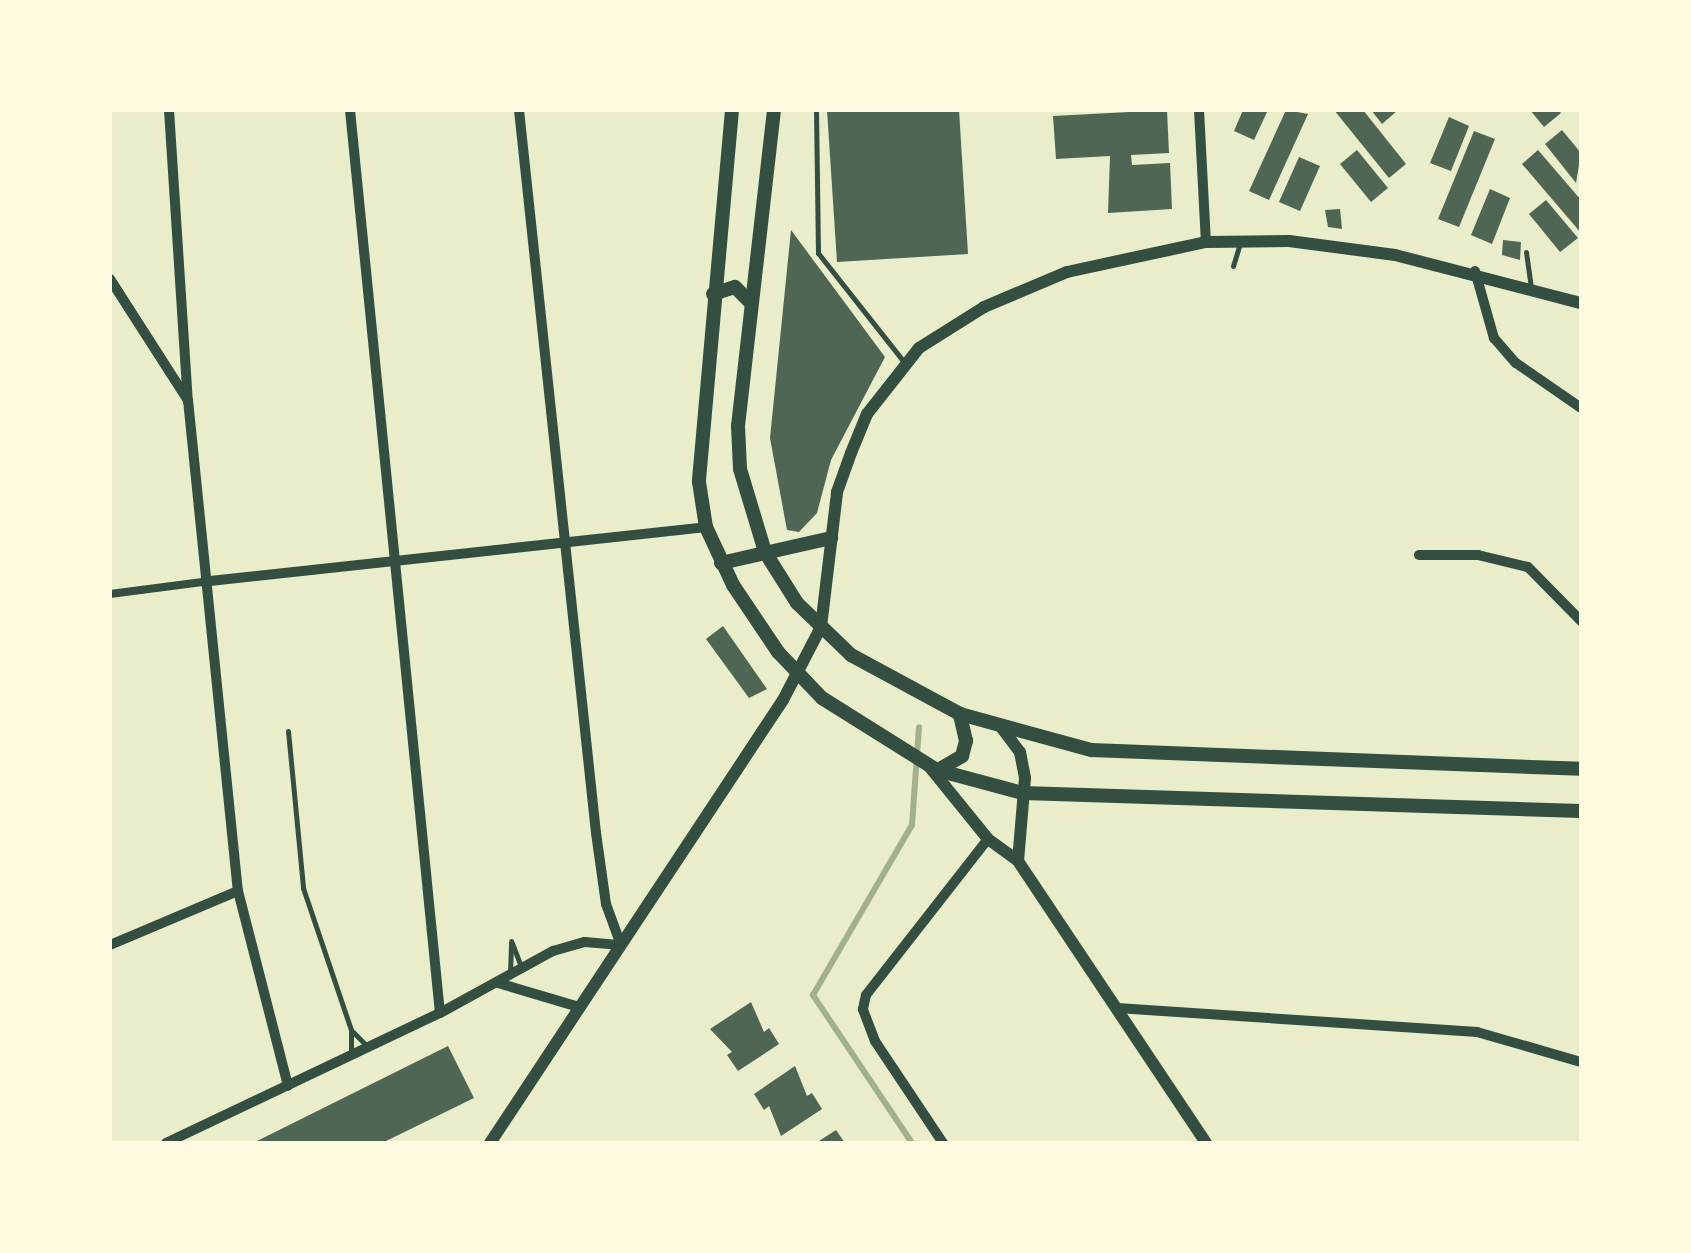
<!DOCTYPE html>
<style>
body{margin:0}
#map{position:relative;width:1691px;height:1253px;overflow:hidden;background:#e9edc9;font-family:Arial,sans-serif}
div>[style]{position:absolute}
.stream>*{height:6px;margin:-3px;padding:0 3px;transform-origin:3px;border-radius:3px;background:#a3b18a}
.building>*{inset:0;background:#4f6655}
.service>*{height:5px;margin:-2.5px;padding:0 2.5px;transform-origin:2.5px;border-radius:2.5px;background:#344e41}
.pedestrian>*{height:8px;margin:-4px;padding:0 4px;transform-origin:4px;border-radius:4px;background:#344e41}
.minor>*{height:10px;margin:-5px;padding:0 5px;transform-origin:5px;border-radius:5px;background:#344e41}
.tertiary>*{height:12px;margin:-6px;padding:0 6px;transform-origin:6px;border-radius:6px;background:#344e41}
.secondary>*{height:14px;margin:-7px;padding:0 7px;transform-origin:7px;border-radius:7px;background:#344e41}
span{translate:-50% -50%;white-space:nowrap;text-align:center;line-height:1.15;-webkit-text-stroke:10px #fefae0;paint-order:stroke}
.frame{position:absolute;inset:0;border:112px solid #fefae0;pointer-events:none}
</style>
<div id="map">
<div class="stream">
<i style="left:912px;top:1143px;width:178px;rotate:-123.8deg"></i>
<i style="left:813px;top:995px;width:197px;rotate:-59.8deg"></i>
<i style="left:912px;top:825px;width:98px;rotate:-85.9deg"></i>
</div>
<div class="building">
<i style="clip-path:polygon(827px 110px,959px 110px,968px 254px,837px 262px)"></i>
<i style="clip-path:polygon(1167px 110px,1169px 153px,1131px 155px,1132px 165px,1170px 163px,1172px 209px,1108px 213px,1110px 156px,1056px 159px,1053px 116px)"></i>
<i style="clip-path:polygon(1243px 110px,1268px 110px,1254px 140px,1234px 131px)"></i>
<i style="clip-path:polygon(1286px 110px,1308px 114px,1269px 200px,1249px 191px)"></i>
<i style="clip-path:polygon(1334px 110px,1363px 110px,1406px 164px,1389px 178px)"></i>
<i style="clip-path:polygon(1371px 110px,1398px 110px,1382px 124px)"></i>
<i style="clip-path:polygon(1530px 110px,1558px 110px,1561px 113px,1544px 127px)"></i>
<i style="clip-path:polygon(1449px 117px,1469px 126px,1451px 171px,1430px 163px)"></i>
<i style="clip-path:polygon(1562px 130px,1581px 153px,1576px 183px,1545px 144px)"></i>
<i style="clip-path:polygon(1474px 131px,1495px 139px,1459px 227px,1438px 219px)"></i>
<i style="clip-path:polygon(1357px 150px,1388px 188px,1371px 202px,1340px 164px)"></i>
<i style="clip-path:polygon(1538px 150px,1581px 200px,1581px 233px,1522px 164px)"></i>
<i style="clip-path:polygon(1299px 157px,1320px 166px,1300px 211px,1279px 202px)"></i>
<i style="clip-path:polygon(1490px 189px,1510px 198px,1492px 244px,1471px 235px)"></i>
<i style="clip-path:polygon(1546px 200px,1578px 238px,1560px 252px,1529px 214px)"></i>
<i style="clip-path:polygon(1340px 209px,1342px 229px,1328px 227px,1325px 210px)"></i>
<i style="clip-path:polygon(791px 230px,885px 357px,831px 460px,817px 513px,799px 532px,787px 530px,770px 438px)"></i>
<i style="clip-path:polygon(1503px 240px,1521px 242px,1520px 260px,1502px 255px)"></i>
<i style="clip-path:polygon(723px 626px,767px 689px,749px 698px,706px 639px)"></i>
<i style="clip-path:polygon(751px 1002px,764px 1032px,769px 1028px,779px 1044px,738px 1071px,727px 1055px,732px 1052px,710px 1029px)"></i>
<i style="clip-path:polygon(448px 1046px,474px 1098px,382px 1143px,253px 1143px)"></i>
<i style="clip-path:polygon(795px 1066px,807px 1096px,812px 1093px,822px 1109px,781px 1136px,769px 1106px,764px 1110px,754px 1094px)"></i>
<i style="clip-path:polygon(836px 1130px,845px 1143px,816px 1143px)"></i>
</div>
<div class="service">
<i style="left:816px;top:110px;width:143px;rotate:89.2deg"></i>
<i style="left:818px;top:253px;width:139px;rotate:51.7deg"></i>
<i style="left:1526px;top:252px;width:34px;rotate:82deg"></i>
<i style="left:1233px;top:266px;width:24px;rotate:-73deg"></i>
<i style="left:288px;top:731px;width:158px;rotate:84.5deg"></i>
<i style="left:303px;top:888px;width:150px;rotate:71.3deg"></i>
<i style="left:351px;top:1030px;width:25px;rotate:90deg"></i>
<i style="left:512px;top:943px;width:25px;rotate:69deg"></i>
<i style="left:510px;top:974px;width:33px;rotate:-88deg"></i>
<i style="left:351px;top:1030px;width:23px;rotate:45deg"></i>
</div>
<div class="pedestrian">
<i style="left:110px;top:594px;width:101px;rotate:-7.4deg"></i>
</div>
<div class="minor">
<i style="left:169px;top:110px;width:291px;rotate:86.3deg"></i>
<i style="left:188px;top:400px;width:494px;rotate:84.2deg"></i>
<i style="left:238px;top:891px;width:201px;rotate:75.6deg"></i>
<i style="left:350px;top:110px;width:907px;rotate:84.31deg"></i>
<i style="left:1199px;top:110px;width:132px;rotate:87deg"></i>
<i style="left:1475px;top:271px;width:70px;rotate:74.2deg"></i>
<i style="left:1494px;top:338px;width:33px;rotate:49deg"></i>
<i style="left:1516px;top:363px;width:79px;rotate:34.7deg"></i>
<i style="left:110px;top:279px;width:143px;rotate:57.3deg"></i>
<i style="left:1419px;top:555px;width:59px"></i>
<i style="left:1478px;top:555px;width:51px;rotate:13.5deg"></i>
<i style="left:1528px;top:567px;width:76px;rotate:45.5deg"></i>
<i style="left:210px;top:581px;width:499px;rotate:-6.2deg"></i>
<i style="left:110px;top:945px;width:139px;rotate:-22.9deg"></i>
<i style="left:498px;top:983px;width:84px;rotate:16.5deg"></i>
<i style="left:1117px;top:1008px;width:361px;rotate:3.8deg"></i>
<i style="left:1477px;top:1032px;width:108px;rotate:16.1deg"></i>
<i style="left:166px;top:1143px;width:303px;rotate:-25.4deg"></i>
<i style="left:440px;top:1013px;width:129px;rotate:-28.8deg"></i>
<i style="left:553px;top:951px;width:33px;rotate:-16deg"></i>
<i style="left:585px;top:942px;width:36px;rotate:5deg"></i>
<i style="left:621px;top:945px;width:44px;rotate:-110.1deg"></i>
<i style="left:606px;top:904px;width:72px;rotate:-98deg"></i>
<i style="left:596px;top:833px;width:727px;rotate:-96.08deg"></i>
<i style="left:943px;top:1143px;width:123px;rotate:-123.7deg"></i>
<i style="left:875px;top:1041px;width:34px;rotate:-111deg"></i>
<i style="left:863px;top:1009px;width:14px;rotate:-78deg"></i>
<i style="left:866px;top:995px;width:198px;rotate:-52deg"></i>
</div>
<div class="tertiary">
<i style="left:1001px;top:727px;width:31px;rotate:53deg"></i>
<i style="left:1020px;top:752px;width:26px;rotate:79deg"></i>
<i style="left:1025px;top:778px;width:83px;rotate:94.8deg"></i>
<i style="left:928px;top:765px;width:95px;rotate:51deg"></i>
<i style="left:988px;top:839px;width:37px;rotate:36deg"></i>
<i style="left:1018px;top:861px;width:339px;rotate:56.3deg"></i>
<i style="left:490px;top:1143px;width:531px;rotate:-56.52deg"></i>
<i style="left:783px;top:700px;width:82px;rotate:-62.5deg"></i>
<i style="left:821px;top:627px;width:136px;rotate:-83.2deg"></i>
<i style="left:837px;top:492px;width:41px;rotate:-70.3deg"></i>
<i style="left:851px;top:453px;width:42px;rotate:-67.7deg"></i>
<i style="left:867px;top:414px;width:84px;rotate:-51.8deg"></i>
<i style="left:919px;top:348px;width:77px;rotate:-32.2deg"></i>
<i style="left:984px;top:307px;width:90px;rotate:-22.9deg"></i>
<i style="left:1067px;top:272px;width:142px;rotate:-12.2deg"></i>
<i style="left:1206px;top:242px;width:83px;rotate:-0.7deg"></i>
<i style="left:1289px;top:241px;width:107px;rotate:7.5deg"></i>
<i style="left:1395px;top:255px;width:192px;rotate:14.5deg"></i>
</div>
<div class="secondary">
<i style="left:732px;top:110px;width:373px;rotate:95.1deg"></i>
<i style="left:699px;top:482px;width:46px;rotate:81.2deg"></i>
<i style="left:706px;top:527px;width:64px;rotate:65deg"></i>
<i style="left:733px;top:585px;width:81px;rotate:56.1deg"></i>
<i style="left:778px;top:652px;width:64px;rotate:46.3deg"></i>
<i style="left:822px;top:698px;width:136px;rotate:32.1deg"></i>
<i style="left:937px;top:770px;width:89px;rotate:15deg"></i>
<i style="left:1023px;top:793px;width:558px;rotate:1.85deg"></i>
<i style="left:774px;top:110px;width:318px;rotate:96.5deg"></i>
<i style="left:738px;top:426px;width:43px;rotate:87.3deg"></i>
<i style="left:740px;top:469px;width:87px;rotate:73.2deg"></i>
<i style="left:765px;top:552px;width:60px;rotate:57.9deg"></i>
<i style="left:797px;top:603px;width:75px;rotate:43.9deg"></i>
<i style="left:851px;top:655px;width:124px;rotate:28.4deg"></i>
<i style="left:960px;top:714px;width:136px;rotate:15.4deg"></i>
<i style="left:1091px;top:750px;width:490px;rotate:2.2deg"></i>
<i style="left:713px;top:294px;width:23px;rotate:-18deg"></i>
<i style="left:735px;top:287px;width:23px;rotate:45deg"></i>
<i style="left:721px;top:563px;width:113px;rotate:-12.8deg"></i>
<i style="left:938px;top:770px;width:28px;rotate:-30deg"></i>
<i style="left:962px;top:756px;width:16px;rotate:-75deg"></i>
<i style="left:966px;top:741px;width:28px;rotate:-103deg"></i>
</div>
<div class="frame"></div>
</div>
